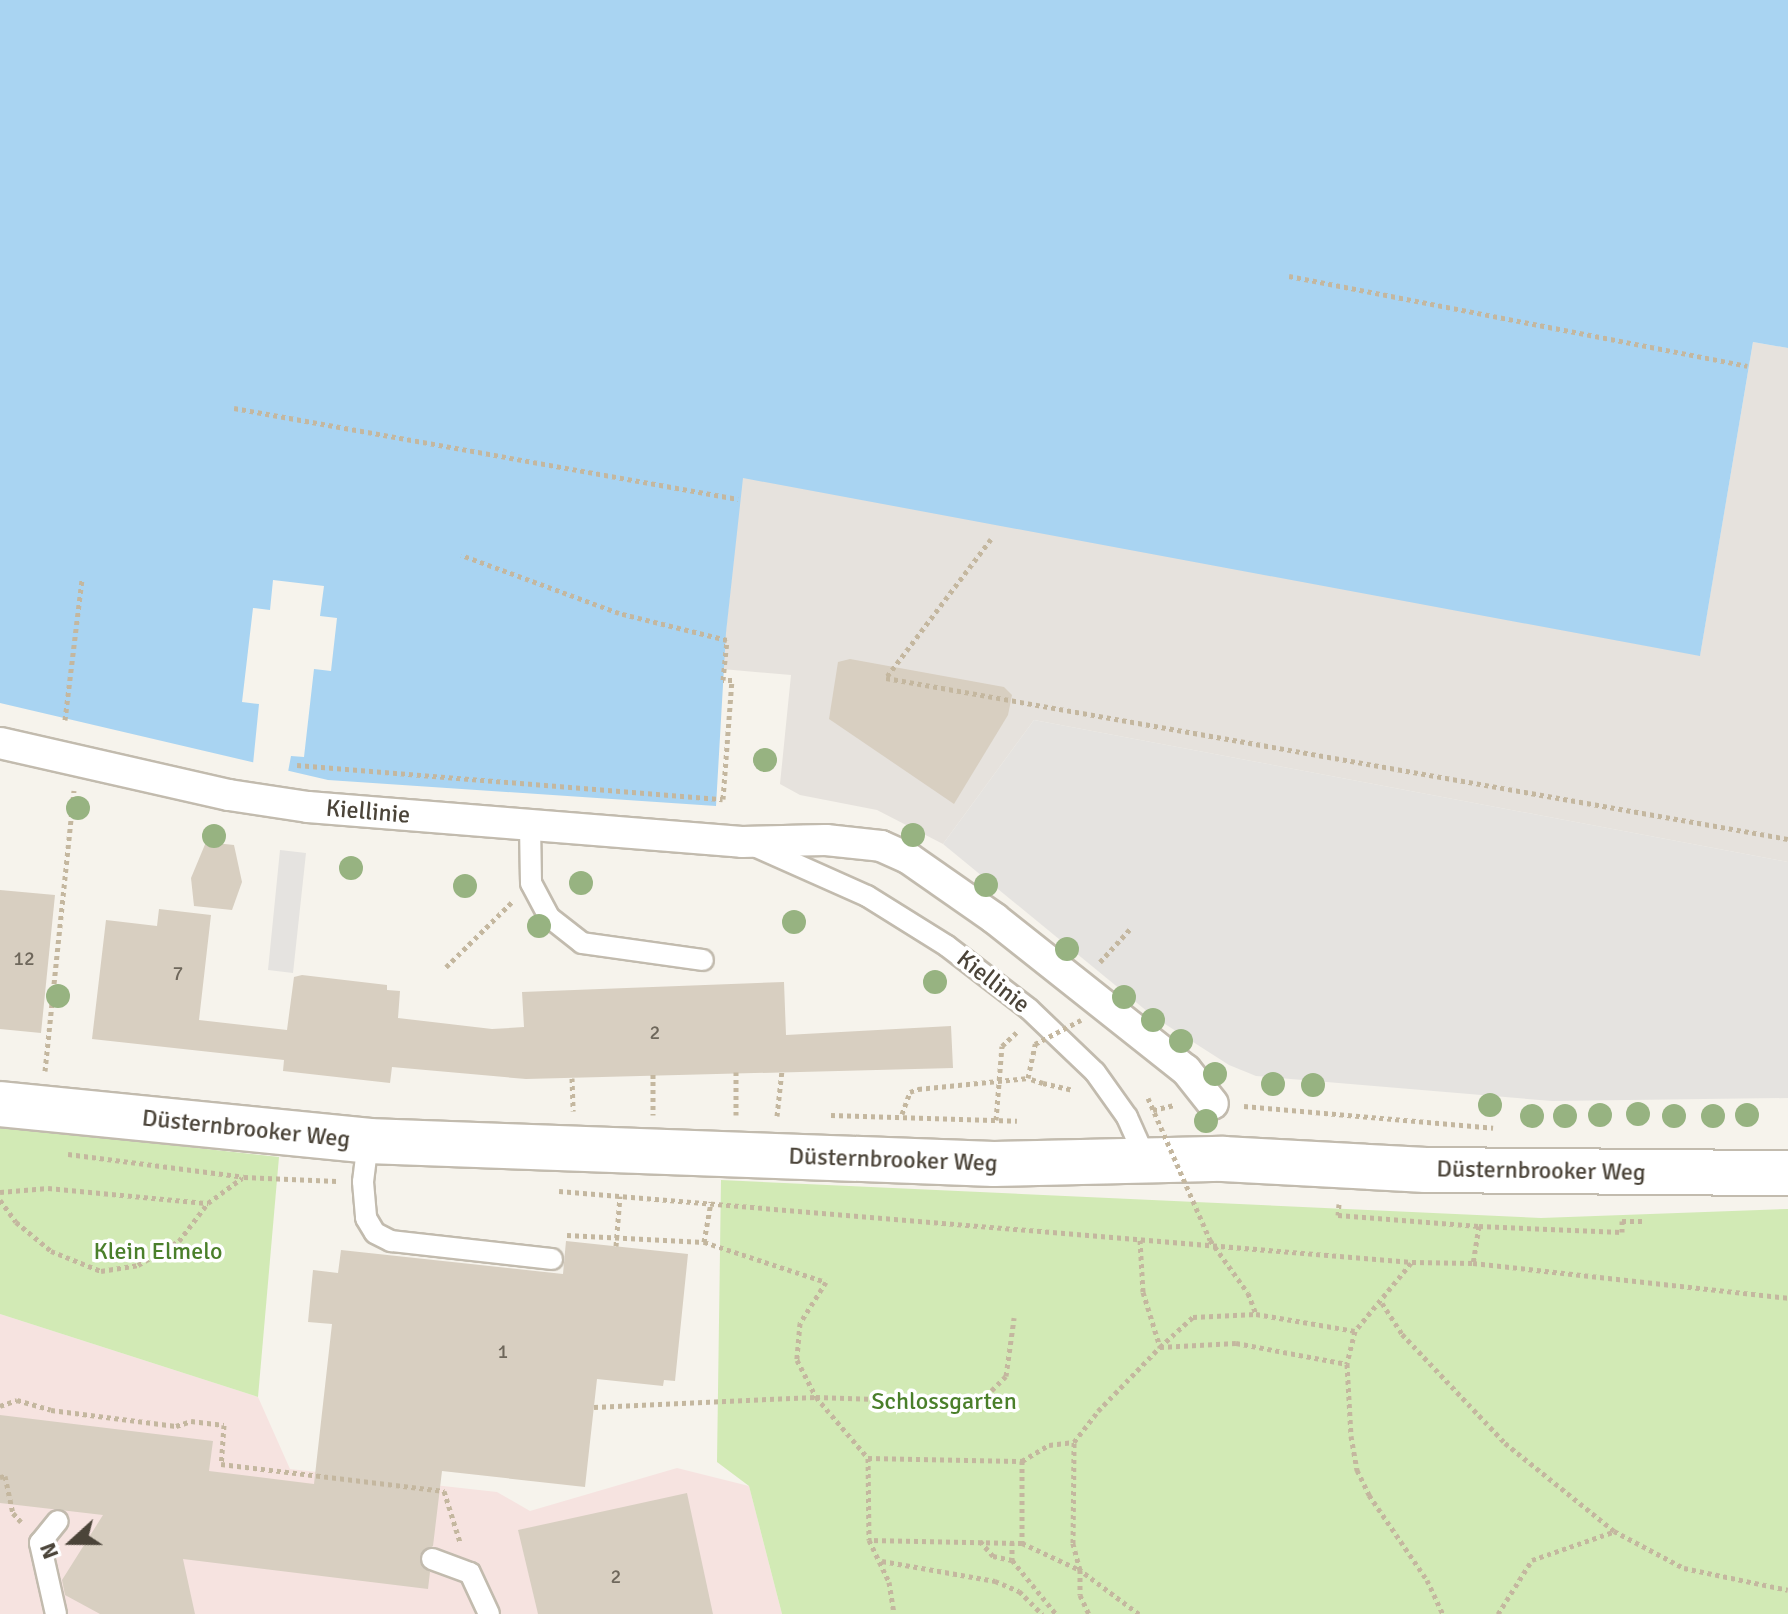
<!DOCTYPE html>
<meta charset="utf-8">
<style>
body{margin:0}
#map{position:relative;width:1788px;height:1614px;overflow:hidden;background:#f6f3ec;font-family:Signika,sans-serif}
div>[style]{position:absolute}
.industrial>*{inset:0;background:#e6e2dd}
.medical>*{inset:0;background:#f6e3e0}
.green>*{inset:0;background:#d2eab5}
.parking>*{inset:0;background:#e5e3e0}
.water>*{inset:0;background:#a9d4f2}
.pier>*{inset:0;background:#f6f3ec}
.building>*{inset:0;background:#d8cfc1}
.path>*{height:5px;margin-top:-2.5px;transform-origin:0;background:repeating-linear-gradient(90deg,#c4b79f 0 4px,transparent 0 8px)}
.roads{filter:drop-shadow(2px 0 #c2bbae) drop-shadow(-2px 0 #c2bbae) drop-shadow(0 2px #c2bbae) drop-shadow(0 -2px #c2bbae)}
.service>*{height:20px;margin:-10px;padding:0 10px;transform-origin:10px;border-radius:10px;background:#fff}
.pedestrian>*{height:30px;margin:-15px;padding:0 15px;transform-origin:15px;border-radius:15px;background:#fff}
.tertiary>*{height:44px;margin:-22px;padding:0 22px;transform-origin:22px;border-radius:22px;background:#fff}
.path-bridge>*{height:5px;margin-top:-2.5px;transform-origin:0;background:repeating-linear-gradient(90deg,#c4b79f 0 4px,transparent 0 8px)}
.trees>*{width:24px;height:24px;margin:-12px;border-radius:50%;background:#97b381}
span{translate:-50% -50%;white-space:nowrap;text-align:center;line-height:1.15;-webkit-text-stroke:7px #fff;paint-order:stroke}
.number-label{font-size:20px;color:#6e675b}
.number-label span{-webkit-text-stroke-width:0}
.street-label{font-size:24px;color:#4b4439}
.park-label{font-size:24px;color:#4a7f2a}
.north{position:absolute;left:32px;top:1502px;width:80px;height:80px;-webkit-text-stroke:6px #fff;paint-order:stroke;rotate:249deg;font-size:22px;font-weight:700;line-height:32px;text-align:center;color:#4b4439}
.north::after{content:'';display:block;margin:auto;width:28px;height:36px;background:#4b4439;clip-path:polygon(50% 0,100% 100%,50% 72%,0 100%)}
</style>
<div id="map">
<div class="industrial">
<i style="clip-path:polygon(1753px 342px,1788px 348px,1788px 862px,1034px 720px,943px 844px,877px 810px,800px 795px,780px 784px,791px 675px,722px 669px,742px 477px,1700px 655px)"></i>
</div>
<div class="medical">
<i style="clip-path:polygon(0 1314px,258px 1397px,290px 1469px,497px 1492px,530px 1511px,677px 1468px,749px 1486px,782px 1614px,0 1614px)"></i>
</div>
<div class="green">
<i style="clip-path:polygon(0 1126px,279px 1157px,258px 1397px,0 1314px)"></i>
<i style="clip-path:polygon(721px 1180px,1541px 1218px,1788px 1209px,1788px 1614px,782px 1614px,749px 1486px,717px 1462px)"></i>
</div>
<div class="parking">
<i style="clip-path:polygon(1034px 720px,1788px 862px,1788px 1098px,1552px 1101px,1256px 1076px,1229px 1065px,1154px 1017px,943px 844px)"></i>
<i style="clip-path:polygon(280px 850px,306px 853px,293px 973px,268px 970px)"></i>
</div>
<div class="water">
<i style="clip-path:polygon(0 0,1788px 0,1788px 348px,1753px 342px,1700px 656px,743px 478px,726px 633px,716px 806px,328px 780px,0 703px)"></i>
</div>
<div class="pier">
<i style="clip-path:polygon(273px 580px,324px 586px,320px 616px,337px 618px,331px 671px,314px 669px,304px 757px,291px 756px,288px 772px,253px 764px,259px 704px,242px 702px,253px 608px,270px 610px)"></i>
</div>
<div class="building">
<i style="clip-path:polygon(850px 659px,1004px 687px,1012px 695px,1008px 715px,954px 804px,829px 719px,838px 662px)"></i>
<i style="clip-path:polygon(206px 842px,234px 845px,242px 882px,232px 910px,194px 906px,191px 878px)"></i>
<i style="clip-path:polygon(0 890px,55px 895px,41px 1033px,0 1029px)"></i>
<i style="clip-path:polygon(159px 909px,211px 915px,199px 1020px,287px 1030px,294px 977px,302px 975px,387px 985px,387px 990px,400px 991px,398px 1018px,492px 1029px,524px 1027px,522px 992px,784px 982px,786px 1035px,951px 1026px,953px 1068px,526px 1079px,392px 1067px,390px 1083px,283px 1071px,284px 1060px,92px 1039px,106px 920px,157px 926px)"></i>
<i style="clip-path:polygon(566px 1241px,688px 1254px,675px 1381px,664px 1380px,663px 1386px,597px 1379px,585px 1487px,442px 1471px,433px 1546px,420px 1555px,422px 1567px,430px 1572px,428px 1589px,183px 1559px,195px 1614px,100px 1614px,65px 1595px,62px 1580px,103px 1515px,0 1503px,0 1415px,213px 1441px,209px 1471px,314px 1484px,332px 1324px,308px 1322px,313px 1270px,338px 1273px,341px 1250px,563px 1274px)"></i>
<i style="clip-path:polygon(687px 1493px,713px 1614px,538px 1614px,518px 1530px)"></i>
</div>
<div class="path">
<i style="left:1289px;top:276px;width:467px;rotate:11.1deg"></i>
<i style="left:234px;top:408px;width:512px;rotate:10.23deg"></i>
<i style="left:991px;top:539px;width:174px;rotate:127.1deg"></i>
<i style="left:886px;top:678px;width:916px;rotate:10.12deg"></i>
<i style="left:65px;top:720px;width:141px;rotate:-83.1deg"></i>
<i style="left:297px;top:765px;width:427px;rotate:4.6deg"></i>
<i style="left:723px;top:799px;width:119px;rotate:-85.7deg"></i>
<i style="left:732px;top:680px;width:9px;rotate:180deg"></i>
<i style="left:723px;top:680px;width:40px;rotate:-84.3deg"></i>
<i style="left:727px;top:640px;width:111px;rotate:-166deg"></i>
<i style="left:619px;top:613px;width:168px;rotate:-159.8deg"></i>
<i style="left:1100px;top:962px;width:45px;rotate:-47.7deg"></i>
<i style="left:446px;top:967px;width:94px;rotate:-44.6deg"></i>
<i style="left:45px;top:1071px;width:282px;rotate:-84.1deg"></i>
<i style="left:736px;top:1072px;width:43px;rotate:90deg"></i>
<i style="left:653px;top:1074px;width:41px;rotate:90deg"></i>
<i style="left:572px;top:1078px;width:33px;rotate:88deg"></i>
<i style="left:1043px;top:1083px;width:31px;rotate:13deg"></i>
<i style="left:1244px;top:1106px;width:250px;rotate:5deg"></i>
<i style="left:1153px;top:1110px;width:22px;rotate:-13deg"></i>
<i style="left:902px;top:1114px;width:23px;rotate:-70deg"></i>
<i style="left:910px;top:1092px;width:9px;rotate:-21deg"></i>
<i style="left:831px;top:1115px;width:186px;rotate:1.8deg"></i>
<i style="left:777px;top:1116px;width:46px;rotate:-83.8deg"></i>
<i style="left:996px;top:1120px;width:74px;rotate:-85.4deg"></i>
<i style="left:1002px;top:1046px;width:21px;rotate:-43deg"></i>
<i style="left:68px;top:1154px;width:177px;rotate:7.4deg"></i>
<i style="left:244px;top:1177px;width:93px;rotate:2.5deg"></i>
<i style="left:559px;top:1191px;width:856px;rotate:4.76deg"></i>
<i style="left:1412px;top:1262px;width:61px;rotate:0.9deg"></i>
<i style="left:1473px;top:1263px;width:317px;rotate:6.3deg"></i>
<i style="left:0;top:1192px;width:48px;rotate:-4.8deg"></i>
<i style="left:48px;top:1188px;width:161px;rotate:5.4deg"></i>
<i style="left:208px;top:1203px;width:42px;rotate:-36.3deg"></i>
<i style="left:0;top:1200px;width:27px;rotate:54deg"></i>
<i style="left:16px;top:1222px;width:45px;rotate:39.6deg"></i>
<i style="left:51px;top:1251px;width:54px;rotate:21.8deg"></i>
<i style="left:101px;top:1271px;width:37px;rotate:-9deg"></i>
<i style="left:138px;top:1265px;width:48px;rotate:-30.3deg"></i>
<i style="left:179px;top:1241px;width:48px;rotate:-52.7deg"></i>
<i style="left:1339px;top:1204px;width:11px;rotate:95deg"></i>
<i style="left:1338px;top:1215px;width:141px;rotate:4.5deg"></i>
<i style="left:1479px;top:1226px;width:37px;rotate:99deg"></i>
<i style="left:1479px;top:1226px;width:143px;rotate:2.4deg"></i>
<i style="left:1622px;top:1232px;width:11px;rotate:-90deg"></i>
<i style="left:1622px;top:1221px;width:23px"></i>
<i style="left:567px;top:1235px;width:137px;rotate:2.9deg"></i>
<i style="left:704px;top:1242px;width:128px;rotate:18.2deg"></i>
<i style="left:826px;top:1282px;width:49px;rotate:122.4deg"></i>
<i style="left:800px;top:1323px;width:37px;rotate:95deg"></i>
<i style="left:797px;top:1360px;width:42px;rotate:62.8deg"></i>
<i style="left:816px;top:1397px;width:152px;rotate:1.9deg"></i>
<i style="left:968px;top:1402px;width:19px;rotate:-18deg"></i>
<i style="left:986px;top:1396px;width:28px;rotate:-45deg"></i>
<i style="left:1006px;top:1376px;width:59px;rotate:-82.1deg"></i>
<i style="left:1140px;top:1240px;width:52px;rotate:86.7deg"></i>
<i style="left:1143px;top:1292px;width:58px;rotate:72.8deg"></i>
<i style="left:704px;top:1242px;width:41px;rotate:-80.1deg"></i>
<i style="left:616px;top:1246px;width:50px;rotate:-85.4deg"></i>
<i style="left:1411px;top:1263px;width:88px;rotate:129.5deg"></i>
<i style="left:1355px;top:1331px;width:34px;rotate:104deg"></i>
<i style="left:1347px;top:1364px;width:72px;rotate:86.8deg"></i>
<i style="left:1351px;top:1436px;width:35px;rotate:80deg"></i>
<i style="left:1357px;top:1470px;width:28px;rotate:64deg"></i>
<i style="left:1369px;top:1495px;width:103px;rotate:55.7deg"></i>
<i style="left:1427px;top:1580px;width:38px;rotate:65deg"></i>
<i style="left:1248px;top:1293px;width:22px;rotate:69deg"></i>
<i style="left:1256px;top:1314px;width:100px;rotate:9.7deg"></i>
<i style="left:1382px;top:1303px;width:37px;rotate:57deg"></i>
<i style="left:1402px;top:1334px;width:150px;rotate:46.6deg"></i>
<i style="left:1505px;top:1443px;width:140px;rotate:38.9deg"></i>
<i style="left:1614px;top:1531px;width:79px;rotate:27.9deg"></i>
<i style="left:1684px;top:1568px;width:106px;rotate:11.9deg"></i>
<i style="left:1160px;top:1347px;width:45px;rotate:-42.3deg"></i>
<i style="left:1193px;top:1317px;width:63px;rotate:-2.7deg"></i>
<i style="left:0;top:1406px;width:18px;rotate:-19deg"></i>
<i style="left:17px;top:1400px;width:35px;rotate:16deg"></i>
<i style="left:51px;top:1410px;width:126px;rotate:7.3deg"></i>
<i style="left:176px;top:1426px;width:16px;rotate:-18deg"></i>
<i style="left:191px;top:1421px;width:33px;rotate:7deg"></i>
<i style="left:224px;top:1425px;width:39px;rotate:94deg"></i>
<i style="left:221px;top:1464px;width:225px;rotate:6.9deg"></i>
<i style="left:444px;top:1491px;width:53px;rotate:72.6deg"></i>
<i style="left:594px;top:1407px;width:222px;rotate:-2.6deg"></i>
<i style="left:816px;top:1397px;width:80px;rotate:49.6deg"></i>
<i style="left:868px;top:1458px;width:154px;rotate:1.1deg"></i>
<i style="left:1022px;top:1461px;width:82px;rotate:90deg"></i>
<i style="left:1022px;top:1543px;width:153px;rotate:-178.9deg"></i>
<i style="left:868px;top:1458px;width:82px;rotate:89.3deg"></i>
<i style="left:869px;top:1540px;width:47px;rotate:64.5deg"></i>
<i style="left:889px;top:1582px;width:32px;rotate:81deg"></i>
<i style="left:1022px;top:1461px;width:31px;rotate:-31deg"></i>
<i style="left:1049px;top:1445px;width:25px;rotate:-7deg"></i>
<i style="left:0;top:1477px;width:5px;rotate:-11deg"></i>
<i style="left:5px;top:1476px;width:38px;rotate:78deg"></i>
<i style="left:13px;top:1513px;width:12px;rotate:48deg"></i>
<i style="left:980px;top:1541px;width:20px;rotate:49deg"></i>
<i style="left:993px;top:1556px;width:19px;rotate:12deg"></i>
<i style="left:1012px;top:1560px;width:70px;rotate:50.8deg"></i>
<i style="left:1012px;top:1542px;width:18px;rotate:90deg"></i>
<i style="left:1022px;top:1543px;width:64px;rotate:25deg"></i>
<i style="left:1080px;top:1570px;width:25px;rotate:90deg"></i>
<i style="left:1080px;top:1595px;width:21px;rotate:65deg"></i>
<i style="left:882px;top:1561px;width:115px;rotate:10deg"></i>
<i style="left:995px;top:1581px;width:26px;rotate:23deg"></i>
<i style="left:1019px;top:1591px;width:33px;rotate:45deg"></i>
<i style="left:1139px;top:1614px;width:74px;rotate:-143.3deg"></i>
<i style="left:1080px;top:1570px;width:28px;rotate:-105deg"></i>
<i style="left:1073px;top:1543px;width:101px;rotate:-89.4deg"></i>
<i style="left:1074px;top:1442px;width:39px;rotate:-52deg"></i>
<i style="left:1098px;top:1411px;width:89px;rotate:-45.9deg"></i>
<i style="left:1160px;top:1347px;width:76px;rotate:-3deg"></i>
<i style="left:1236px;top:1343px;width:113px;rotate:10.7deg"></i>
<i style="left:1498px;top:1614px;width:64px;rotate:-57.8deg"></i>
<i style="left:1532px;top:1560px;width:86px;rotate:-19.1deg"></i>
</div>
<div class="roads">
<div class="service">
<i style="left:530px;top:825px;width:58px;rotate:89deg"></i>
<i style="left:531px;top:883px;width:38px;rotate:62deg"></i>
<i style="left:549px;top:917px;width:42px;rotate:38.2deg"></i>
<i style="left:582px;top:943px;width:122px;rotate:8deg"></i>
<i style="left:757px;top:847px;width:120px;rotate:24deg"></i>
<i style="left:867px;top:896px;width:94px;rotate:32deg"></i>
<i style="left:947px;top:946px;width:103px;rotate:37.5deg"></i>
<i style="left:1029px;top:1009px;width:91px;rotate:43.7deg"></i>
<i style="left:1095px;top:1072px;width:55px;rotate:54.6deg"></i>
<i style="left:1127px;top:1117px;width:49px;rotate:66deg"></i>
<i style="left:368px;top:1141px;width:41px;rotate:97deg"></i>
<i style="left:363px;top:1182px;width:36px;rotate:85deg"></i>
<i style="left:366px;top:1218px;width:17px;rotate:59deg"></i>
<i style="left:375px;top:1233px;width:18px;rotate:27deg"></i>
<i style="left:391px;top:1241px;width:162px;rotate:6.4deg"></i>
<i style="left:432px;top:1559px;width:40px;rotate:20.2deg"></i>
<i style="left:470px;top:1573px;width:45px;rotate:65.1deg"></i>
<i style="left:56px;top:1614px;width:73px;rotate:-102.7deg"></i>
<i style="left:40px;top:1543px;width:28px;rotate:-51deg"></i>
</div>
<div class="pedestrian">
<i style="left:0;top:743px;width:235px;rotate:12.8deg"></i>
<i style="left:229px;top:795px;width:80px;rotate:8.6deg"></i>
<i style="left:308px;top:807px;width:435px;rotate:4.6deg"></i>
<i style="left:742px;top:842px;width:84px;rotate:-1.4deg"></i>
<i style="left:826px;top:840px;width:55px;rotate:6.2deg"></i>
<i style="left:881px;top:846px;width:30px;rotate:24deg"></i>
<i style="left:908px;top:858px;width:105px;rotate:34.9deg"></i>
<i style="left:994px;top:918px;width:245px;rotate:38.4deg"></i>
<i style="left:1186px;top:1070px;width:43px;rotate:51.5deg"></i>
</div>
<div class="tertiary">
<i style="left:0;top:1104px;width:370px;rotate:5.7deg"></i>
<i style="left:368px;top:1141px;width:626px;rotate:2.1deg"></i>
<i style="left:994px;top:1164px;width:229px;rotate:-1.3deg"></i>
<i style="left:1223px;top:1159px;width:203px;rotate:3.1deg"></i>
<i style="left:1426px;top:1170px;width:362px;rotate:0.5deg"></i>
</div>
</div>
<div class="path-bridge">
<i style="left:1043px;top:1083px;width:16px;rotate:-162deg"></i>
<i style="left:1028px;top:1078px;width:35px;rotate:-78deg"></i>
<i style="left:1035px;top:1044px;width:52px;rotate:-27.6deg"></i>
<i style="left:918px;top:1089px;width:111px;rotate:-5.7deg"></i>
<i style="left:1148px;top:1098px;width:155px;rotate:66.4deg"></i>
<i style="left:1210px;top:1240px;width:65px;rotate:54.4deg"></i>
</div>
<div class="trees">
<i style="left:765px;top:760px"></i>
<i style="left:78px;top:808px"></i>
<i style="left:913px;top:835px"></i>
<i style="left:214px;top:836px"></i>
<i style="left:351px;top:868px"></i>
<i style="left:581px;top:883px"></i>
<i style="left:986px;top:885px"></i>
<i style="left:465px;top:886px"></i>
<i style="left:794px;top:922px"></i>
<i style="left:539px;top:926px"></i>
<i style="left:1067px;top:949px"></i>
<i style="left:935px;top:982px"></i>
<i style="left:58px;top:996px"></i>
<i style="left:1124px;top:997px"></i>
<i style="left:1153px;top:1020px"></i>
<i style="left:1181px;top:1041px"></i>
<i style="left:1215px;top:1074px"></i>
<i style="left:1273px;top:1084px"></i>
<i style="left:1313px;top:1085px"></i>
<i style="left:1490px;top:1105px"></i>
<i style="left:1638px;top:1114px"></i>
<i style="left:1600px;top:1115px"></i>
<i style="left:1747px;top:1115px"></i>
<i style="left:1532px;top:1116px"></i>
<i style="left:1565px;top:1116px"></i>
<i style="left:1674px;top:1116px"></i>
<i style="left:1713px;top:1116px"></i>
<i style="left:1206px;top:1121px"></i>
</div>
<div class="number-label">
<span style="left:24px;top:958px">12</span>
<span style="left:178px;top:973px">7</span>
<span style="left:655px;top:1032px">2</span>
<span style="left:503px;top:1351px">1</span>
<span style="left:616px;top:1576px">2</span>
</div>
<div class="street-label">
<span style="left:368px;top:812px;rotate:5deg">Kiellinie</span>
<span style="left:993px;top:982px;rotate:38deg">Kiellinie</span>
<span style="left:246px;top:1129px;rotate:6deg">Düsternbrooker Weg</span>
<span style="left:893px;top:1160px;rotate:2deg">Düsternbrooker Weg</span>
<span style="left:1541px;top:1171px;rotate:1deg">Düsternbrooker Weg</span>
</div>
<div class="park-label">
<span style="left:158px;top:1252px">Klein Elmelo</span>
<span style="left:944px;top:1402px">Schlossgarten</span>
</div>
<div class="north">N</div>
</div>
